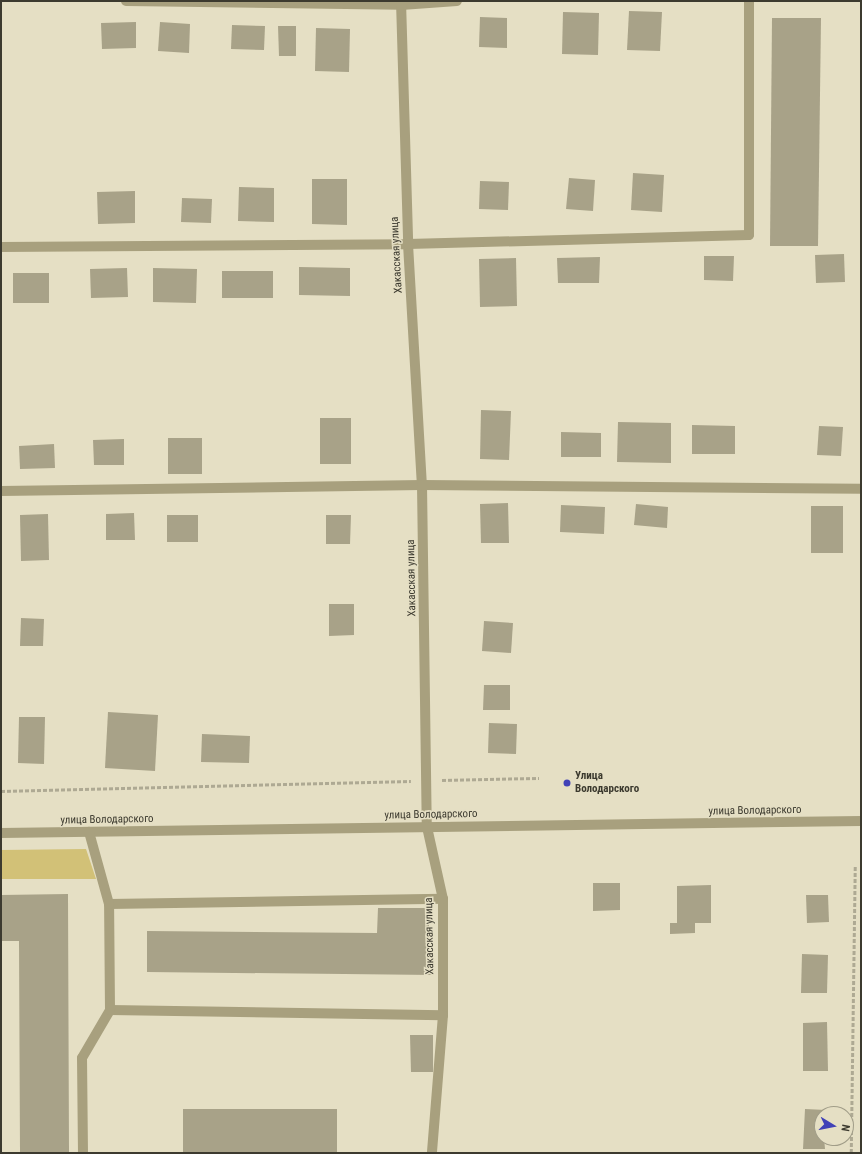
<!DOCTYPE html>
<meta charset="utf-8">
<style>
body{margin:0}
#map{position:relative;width:862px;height:1154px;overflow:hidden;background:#e5dfc4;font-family:"Roboto Condensed",sans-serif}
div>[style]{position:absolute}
.green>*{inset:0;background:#d2c177}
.building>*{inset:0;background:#a8a288}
.path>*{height:2.5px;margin-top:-1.25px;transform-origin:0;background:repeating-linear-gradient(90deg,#aea993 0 4px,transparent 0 6px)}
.minor>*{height:10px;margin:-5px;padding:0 5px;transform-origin:5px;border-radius:5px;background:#a8a07e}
.dots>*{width:11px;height:11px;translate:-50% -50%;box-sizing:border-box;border:2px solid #e5dfc4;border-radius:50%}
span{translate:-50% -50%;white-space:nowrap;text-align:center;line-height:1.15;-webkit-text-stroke:3px #e5dfc4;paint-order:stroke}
.street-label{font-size:11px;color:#3c3a2f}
.poi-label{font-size:11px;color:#3c3a2f;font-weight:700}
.left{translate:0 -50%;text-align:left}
.frame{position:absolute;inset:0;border:2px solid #3c3a2f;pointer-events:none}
.north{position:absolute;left:814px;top:1106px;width:40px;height:40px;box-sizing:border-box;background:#e5dfc4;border:1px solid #a19d88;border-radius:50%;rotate:100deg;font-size:11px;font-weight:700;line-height:16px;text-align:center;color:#3c3a2f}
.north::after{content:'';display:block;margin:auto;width:14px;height:18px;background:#4142b7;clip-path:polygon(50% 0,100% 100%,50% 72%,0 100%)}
</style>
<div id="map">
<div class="green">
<i style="clip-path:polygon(86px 849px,96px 879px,1px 879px,1px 850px)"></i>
</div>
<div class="building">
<i style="clip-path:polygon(629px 11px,662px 12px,660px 51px,627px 50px)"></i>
<i style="clip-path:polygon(563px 12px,599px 13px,598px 55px,562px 54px)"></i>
<i style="clip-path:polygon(480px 17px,507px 18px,507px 48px,479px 47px)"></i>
<i style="clip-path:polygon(772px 18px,821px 18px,818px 246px,770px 246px)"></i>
<i style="clip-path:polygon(136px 22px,136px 48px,102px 49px,101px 23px)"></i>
<i style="clip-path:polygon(160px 22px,190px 24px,189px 53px,158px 51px)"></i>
<i style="clip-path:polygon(232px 25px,265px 26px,264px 50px,231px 49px)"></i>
<i style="clip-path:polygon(278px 26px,296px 26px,296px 56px,279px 56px)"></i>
<i style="clip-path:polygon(316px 28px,350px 29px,349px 72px,315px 71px)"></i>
<i style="clip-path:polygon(633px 173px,664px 175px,662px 212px,631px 210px)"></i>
<i style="clip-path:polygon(569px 178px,595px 180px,593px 211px,566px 209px)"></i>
<i style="clip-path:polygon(312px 179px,347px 179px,347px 225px,312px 224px)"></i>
<i style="clip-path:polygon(480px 181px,509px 182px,508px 210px,479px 209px)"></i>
<i style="clip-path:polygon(239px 187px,274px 188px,274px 222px,238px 221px)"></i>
<i style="clip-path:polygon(135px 191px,135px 223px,98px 224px,97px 192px)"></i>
<i style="clip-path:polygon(182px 198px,212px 199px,211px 223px,181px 222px)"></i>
<i style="clip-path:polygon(844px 254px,845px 282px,816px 283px,815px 255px)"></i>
<i style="clip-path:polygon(704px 256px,734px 256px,733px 281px,704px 280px)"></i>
<i style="clip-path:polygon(600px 257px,599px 283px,558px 283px,557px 258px)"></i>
<i style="clip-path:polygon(516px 258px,517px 306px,480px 307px,479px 259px)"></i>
<i style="clip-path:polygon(299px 267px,350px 268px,350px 296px,299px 295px)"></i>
<i style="clip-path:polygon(127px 268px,128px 297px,91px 298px,90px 269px)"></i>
<i style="clip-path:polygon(153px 268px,197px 269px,196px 303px,153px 302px)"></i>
<i style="clip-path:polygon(222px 271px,273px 271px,273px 298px,222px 298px)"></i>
<i style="clip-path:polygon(13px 273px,49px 273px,49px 303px,13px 303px)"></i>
<i style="clip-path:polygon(481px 410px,511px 411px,509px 460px,480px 459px)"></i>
<i style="clip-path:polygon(320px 418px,351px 418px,351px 464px,320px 464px)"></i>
<i style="clip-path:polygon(618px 422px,671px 423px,671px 463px,617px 462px)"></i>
<i style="clip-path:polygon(692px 425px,735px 426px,735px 454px,692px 454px)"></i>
<i style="clip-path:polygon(819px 426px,843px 427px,841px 456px,817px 455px)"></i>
<i style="clip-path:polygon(561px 432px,601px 433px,601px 457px,561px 457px)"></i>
<i style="clip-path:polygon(168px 438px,202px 438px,202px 474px,168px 474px)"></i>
<i style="clip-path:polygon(124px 439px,124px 465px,94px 465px,93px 440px)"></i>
<i style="clip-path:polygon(54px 444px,55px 468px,20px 469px,19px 446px)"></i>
<i style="clip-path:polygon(508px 503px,509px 543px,481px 543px,480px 504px)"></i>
<i style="clip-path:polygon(636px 504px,668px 507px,667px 528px,634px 525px)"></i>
<i style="clip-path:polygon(561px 505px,605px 507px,604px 534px,560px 532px)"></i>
<i style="clip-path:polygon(811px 506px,843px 506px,843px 553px,811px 553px)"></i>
<i style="clip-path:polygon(134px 513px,135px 540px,106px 540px,106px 514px)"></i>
<i style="clip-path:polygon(48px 514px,49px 560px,21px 561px,20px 515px)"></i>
<i style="clip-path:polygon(167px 515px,198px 515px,198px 542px,167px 542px)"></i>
<i style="clip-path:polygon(326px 515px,351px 515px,350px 544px,326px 544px)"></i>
<i style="clip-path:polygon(329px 604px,354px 604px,354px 635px,329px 636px)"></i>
<i style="clip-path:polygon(21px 618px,44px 619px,43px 646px,20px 646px)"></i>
<i style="clip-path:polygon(484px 621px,513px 623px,511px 653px,482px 651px)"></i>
<i style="clip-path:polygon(484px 685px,510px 685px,510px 710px,483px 710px)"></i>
<i style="clip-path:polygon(108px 712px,158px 715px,155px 771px,105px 768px)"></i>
<i style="clip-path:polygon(19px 717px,45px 717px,44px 764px,18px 763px)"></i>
<i style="clip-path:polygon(489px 723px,517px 724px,516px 754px,488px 753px)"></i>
<i style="clip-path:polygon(202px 734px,250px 736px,249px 763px,201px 762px)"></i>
<i style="clip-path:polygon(593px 883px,620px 883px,620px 910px,593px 911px)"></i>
<i style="clip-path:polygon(711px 885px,711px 923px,695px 923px,695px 933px,670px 934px,670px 923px,677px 923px,677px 886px)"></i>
<i style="clip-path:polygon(68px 894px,69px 1153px,20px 1153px,19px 941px,1px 941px,1px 895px)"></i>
<i style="clip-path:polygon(806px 895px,828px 895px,829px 922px,807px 923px)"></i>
<i style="clip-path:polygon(378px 908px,429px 908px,429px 955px,434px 955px,434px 975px,147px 972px,147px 931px,377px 933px)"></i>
<i style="clip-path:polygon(802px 954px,828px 955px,827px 993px,801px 993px)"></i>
<i style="clip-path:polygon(827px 1022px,828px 1071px,803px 1071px,803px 1023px)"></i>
<i style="clip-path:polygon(410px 1035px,433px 1035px,433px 1072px,411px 1072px)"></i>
<i style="clip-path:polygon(183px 1109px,337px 1109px,337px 1153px,183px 1153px)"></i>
<i style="clip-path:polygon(805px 1109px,826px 1110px,822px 1114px,825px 1149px,803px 1149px)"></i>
</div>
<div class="path">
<i style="left:442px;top:780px;width:97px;rotate:-1.2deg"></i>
<i style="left:1px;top:791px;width:410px;rotate:-1.4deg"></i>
<i style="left:851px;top:1153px;width:287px;rotate:-89.2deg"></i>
</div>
<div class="minor">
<i style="left:126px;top:1px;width:275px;rotate:0.8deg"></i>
<i style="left:401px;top:5px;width:56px;rotate:-4.1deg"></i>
<i style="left:401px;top:1px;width:243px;rotate:88.3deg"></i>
<i style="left:408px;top:244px;width:241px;rotate:86.7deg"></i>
<i style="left:422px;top:485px;width:342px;rotate:89.2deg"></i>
<i style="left:427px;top:827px;width:74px;rotate:77.5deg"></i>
<i style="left:443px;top:899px;width:116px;rotate:90deg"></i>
<i style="left:443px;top:1015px;width:138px;rotate:94.6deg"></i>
<i style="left:1px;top:247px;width:407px;rotate:-0.4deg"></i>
<i style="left:408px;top:244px;width:341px;rotate:-1.5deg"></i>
<i style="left:749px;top:235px;width:234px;rotate:-90deg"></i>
<i style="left:1px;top:491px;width:421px;rotate:-0.8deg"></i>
<i style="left:422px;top:485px;width:439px;rotate:0.5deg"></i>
<i style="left:1px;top:833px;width:860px;rotate:-0.8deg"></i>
<i style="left:109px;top:904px;width:334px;rotate:-0.9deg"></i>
<i style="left:110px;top:1010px;width:333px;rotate:0.9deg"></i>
<i style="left:83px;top:1153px;width:95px;rotate:-90.6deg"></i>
<i style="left:82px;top:1058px;width:56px;rotate:-59.7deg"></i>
<i style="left:110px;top:1010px;width:106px;rotate:-90.5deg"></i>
<i style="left:109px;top:904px;width:75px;rotate:-105.5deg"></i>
</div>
<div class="dots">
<i style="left:567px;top:783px;background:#4142b7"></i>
</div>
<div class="street-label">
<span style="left:397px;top:255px;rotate:-93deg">Хакасская улица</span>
<span style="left:412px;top:578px;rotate:-91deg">Хакасская улица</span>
<span style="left:755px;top:811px;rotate:-1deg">улица Володарского</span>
<span style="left:431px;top:815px;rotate:-1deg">улица Володарского</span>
<span style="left:107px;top:820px;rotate:-1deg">улица Володарского</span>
<span style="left:430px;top:936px;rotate:-91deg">Хакасская улица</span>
</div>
<div class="poi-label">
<span class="left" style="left:575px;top:783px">Улица<br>Володарского</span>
</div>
<div class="frame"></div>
<div class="north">N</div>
</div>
